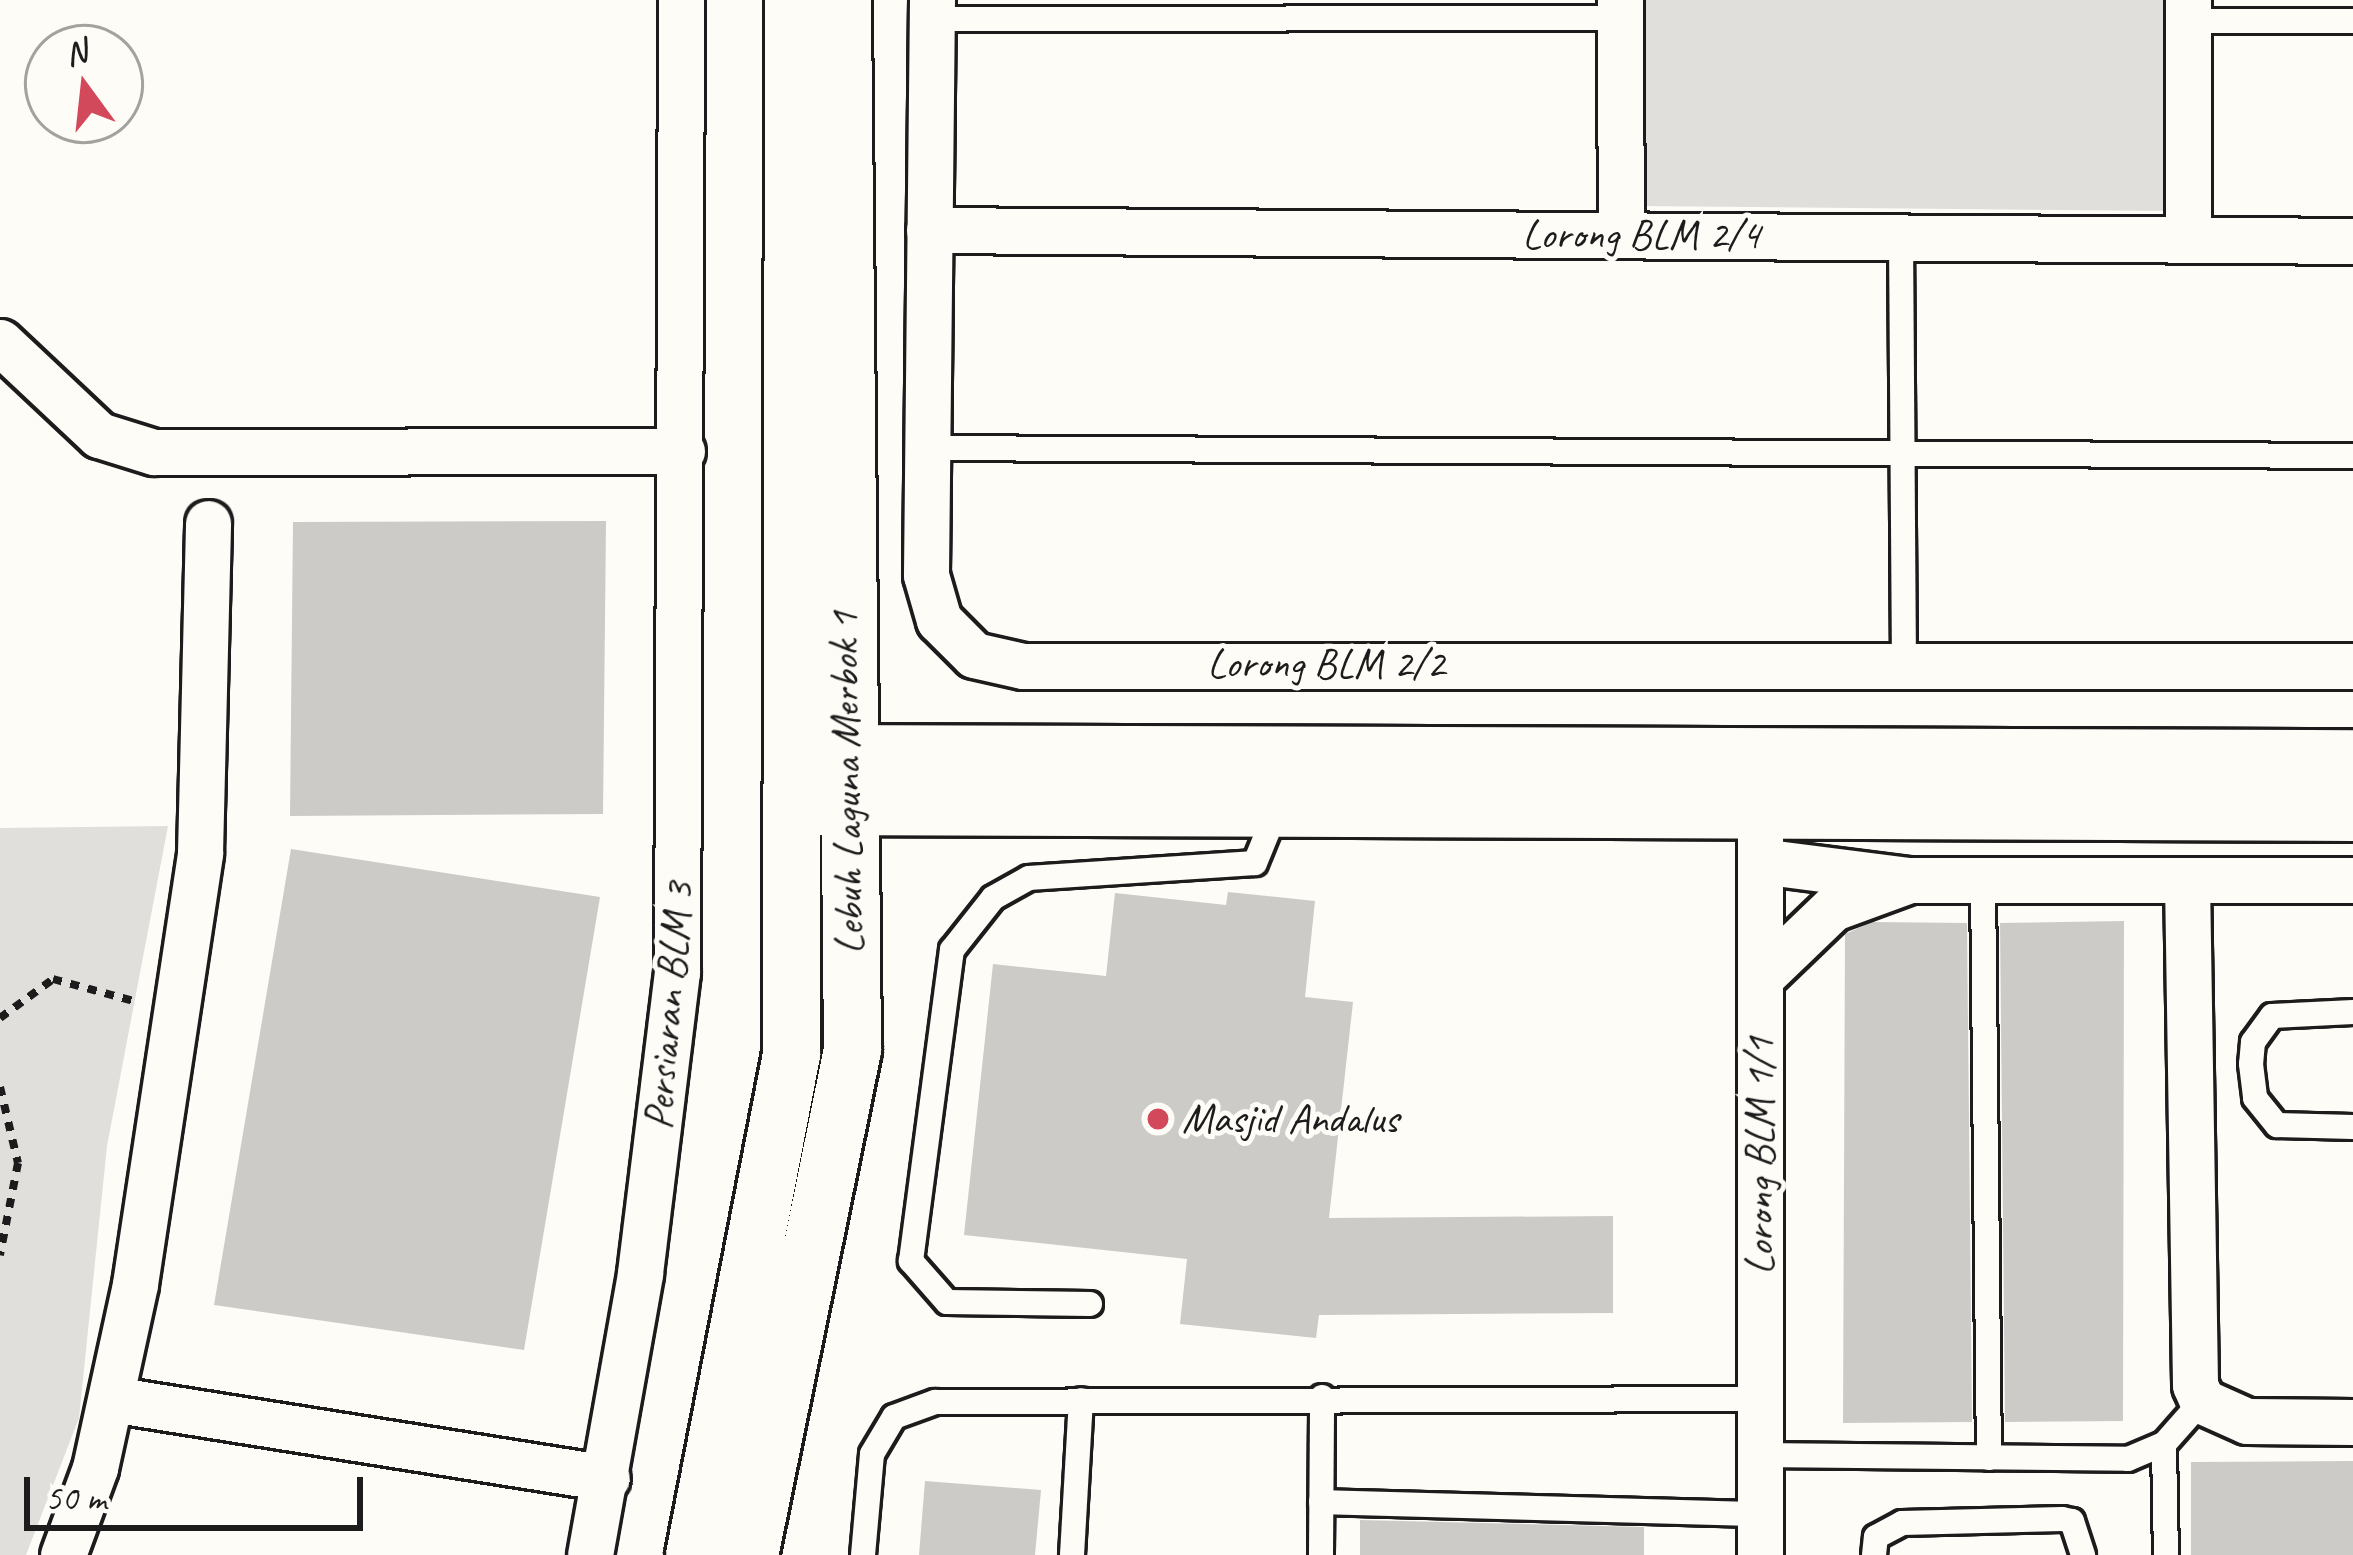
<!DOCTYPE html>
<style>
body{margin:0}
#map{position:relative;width:2353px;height:1555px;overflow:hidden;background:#fdfcf7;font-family:Caveat,sans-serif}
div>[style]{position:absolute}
.green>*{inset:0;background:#e0dfdb}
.building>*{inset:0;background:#cccbc8}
.path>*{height:8px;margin-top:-4px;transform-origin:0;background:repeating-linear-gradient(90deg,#1c1c1c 0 9px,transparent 0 18px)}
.roads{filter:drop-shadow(3px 0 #1c1c1c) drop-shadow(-3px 0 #1c1c1c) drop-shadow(0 3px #1c1c1c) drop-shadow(0 -3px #1c1c1c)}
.service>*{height:24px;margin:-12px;padding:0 12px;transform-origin:12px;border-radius:12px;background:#fdfcf7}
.minor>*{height:45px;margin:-22.5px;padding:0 22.5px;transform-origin:22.5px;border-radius:22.5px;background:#fdfcf7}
.tertiary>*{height:57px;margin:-28.5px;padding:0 28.5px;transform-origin:28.5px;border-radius:28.5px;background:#fdfcf7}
.dots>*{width:33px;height:33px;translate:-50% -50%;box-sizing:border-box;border:6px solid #fdfcf7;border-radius:50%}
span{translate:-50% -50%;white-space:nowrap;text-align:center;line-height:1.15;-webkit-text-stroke:10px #fdfcf7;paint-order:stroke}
.street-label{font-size:42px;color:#1c1c1c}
.poi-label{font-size:42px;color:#1c1c1c}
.left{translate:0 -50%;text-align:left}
.north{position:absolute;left:24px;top:24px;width:120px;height:120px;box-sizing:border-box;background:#fdfcf7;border:3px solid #a3a29f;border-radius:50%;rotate:345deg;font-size:33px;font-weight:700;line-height:48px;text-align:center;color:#1c1c1c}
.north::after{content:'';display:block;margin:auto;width:42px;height:54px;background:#d1495b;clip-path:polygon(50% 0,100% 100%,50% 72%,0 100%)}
.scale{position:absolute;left:24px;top:1477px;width:339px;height:54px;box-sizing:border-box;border:6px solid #1c1c1c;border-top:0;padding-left:15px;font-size:36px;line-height:42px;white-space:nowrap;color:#1c1c1c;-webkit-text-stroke:9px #fdfcf7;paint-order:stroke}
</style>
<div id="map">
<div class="green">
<i style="clip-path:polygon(1637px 0,2168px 0,2169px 211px,1638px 206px)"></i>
<i style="clip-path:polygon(168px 826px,107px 1146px,79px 1418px,26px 1555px,0 1555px,0 828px)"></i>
</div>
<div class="building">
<i style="clip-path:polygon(606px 521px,603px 814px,290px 816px,293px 522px)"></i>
<i style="clip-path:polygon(291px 849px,600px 897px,524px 1350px,214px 1305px)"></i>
<i style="clip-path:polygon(1228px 892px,1315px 901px,1305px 997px,1353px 1002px,1329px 1218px,1613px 1216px,1613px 1313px,1319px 1315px,1316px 1338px,1180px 1324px,1187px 1259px,964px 1235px,993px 964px,1106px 976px,1115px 893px,1226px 905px)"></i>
<i style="clip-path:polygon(2124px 921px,2123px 1421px,2005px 1422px,2000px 923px)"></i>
<i style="clip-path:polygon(1872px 922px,1967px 923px,1972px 1422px,1843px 1423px,1845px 934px)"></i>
<i style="clip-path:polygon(2353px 1461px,2353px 1555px,2191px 1555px,2191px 1462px)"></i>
<i style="clip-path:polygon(925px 1481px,1041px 1490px,1035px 1555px,919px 1555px)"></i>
<i style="clip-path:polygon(1360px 1520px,1644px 1527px,1644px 1555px,1360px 1555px)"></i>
</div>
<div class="path">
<i style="left:0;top:1018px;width:66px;rotate:-36.3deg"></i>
<i style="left:53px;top:979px;width:84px;rotate:15.2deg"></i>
<i style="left:0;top:1087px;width:78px;rotate:76.7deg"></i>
<i style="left:18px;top:1163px;width:94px;rotate:101.1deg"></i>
</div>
<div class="roads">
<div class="service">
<i style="left:931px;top:19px;width:689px;rotate:-0.08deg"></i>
<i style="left:2188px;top:21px;width:165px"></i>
<i style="left:1901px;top:236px;width:427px;rotate:89.6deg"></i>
<i style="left:925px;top:448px;width:1428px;rotate:0.32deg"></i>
<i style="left:1983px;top:880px;width:578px;rotate:89.41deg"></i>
<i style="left:2353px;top:1012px;width:81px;rotate:177.2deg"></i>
<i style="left:2272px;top:1016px;width:32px;rotate:126deg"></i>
<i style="left:2253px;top:1042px;width:22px;rotate:95deg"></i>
<i style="left:2251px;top:1064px;width:34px;rotate:83deg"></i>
<i style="left:2255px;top:1098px;width:35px;rotate:51deg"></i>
<i style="left:2277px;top:1125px;width:76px;rotate:1.5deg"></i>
<i style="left:1090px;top:1304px;width:143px;rotate:-179.2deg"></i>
<i style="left:947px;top:1302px;width:55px;rotate:-131.3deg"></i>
<i style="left:911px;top:1261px;width:314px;rotate:-82.5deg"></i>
<i style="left:952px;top:950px;width:66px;rotate:-51.7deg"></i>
<i style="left:993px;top:898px;width:41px;rotate:-29.1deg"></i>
<i style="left:1029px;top:878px;width:226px;rotate:-3.8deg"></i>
<i style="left:1255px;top:863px;width:58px;rotate:-67.8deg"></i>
<i style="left:2164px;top:1444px;width:111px;rotate:89deg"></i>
<i style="left:1759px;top:1455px;width:369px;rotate:0.6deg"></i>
<i style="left:2128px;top:1459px;width:39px;rotate:-23deg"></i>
<i style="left:2164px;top:1444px;width:57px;rotate:-48.5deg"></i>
<i style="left:1321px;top:1502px;width:438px;rotate:1.6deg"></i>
<i style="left:863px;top:1555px;width:101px;rotate:-84.9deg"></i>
<i style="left:872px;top:1454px;width:43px;rotate:-59.3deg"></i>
<i style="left:894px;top:1417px;width:44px;rotate:-20.1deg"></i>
<i style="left:935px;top:1402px;width:825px;rotate:-0.21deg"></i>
<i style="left:1072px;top:1555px;width:155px;rotate:-86.7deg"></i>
<i style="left:1321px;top:1555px;width:158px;rotate:-89.6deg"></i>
<i style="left:1874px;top:1555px;width:18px;rotate:-84deg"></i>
<i style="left:1876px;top:1537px;width:30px;rotate:-28deg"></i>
<i style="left:1902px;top:1523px;width:160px;rotate:-1.4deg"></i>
<i style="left:2062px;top:1519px;width:10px;rotate:11deg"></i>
<i style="left:2072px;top:1521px;width:36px;rotate:72deg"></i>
</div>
<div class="minor">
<i style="left:932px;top:0;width:575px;rotate:90.6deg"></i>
<i style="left:926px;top:575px;width:47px;rotate:73.9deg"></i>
<i style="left:939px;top:620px;width:49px;rotate:45deg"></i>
<i style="left:974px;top:655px;width:50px;rotate:12.7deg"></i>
<i style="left:1023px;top:666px;width:1330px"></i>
<i style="left:1620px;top:0;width:235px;rotate:89.8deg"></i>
<i style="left:929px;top:230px;width:1424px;rotate:0.44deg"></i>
<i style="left:2188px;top:239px;width:239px;rotate:-90deg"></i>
<i style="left:0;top:342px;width:136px;rotate:43.2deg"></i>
<i style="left:99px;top:435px;width:58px;rotate:17.2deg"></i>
<i style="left:154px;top:452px;width:528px;rotate:-0.11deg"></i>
<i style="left:1760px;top:861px;width:150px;rotate:7.3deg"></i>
<i style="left:1909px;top:880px;width:444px"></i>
<i style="left:2187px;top:880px;width:505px;rotate:89.09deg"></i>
<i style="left:2195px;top:1385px;width:17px;rotate:66deg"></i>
<i style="left:2202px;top:1401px;width:49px;rotate:24deg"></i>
<i style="left:2247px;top:1421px;width:106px;rotate:0.5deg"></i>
<i style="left:1760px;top:978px;width:101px;rotate:-43.8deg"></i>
<i style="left:1833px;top:908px;width:79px;rotate:-20deg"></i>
<i style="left:111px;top:1399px;width:502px;rotate:9.05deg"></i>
<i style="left:63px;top:1555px;width:93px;rotate:-69.8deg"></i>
<i style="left:95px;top:1468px;width:188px;rotate:-77.7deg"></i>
<i style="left:135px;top:1284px;width:436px;rotate:-81.4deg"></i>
<i style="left:200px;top:853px;width:330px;rotate:-88.6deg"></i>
<i style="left:590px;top:1555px;width:286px;rotate:-79.9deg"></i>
<i style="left:640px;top:1273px;width:302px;rotate:-83deg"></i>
<i style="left:677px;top:973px;width:973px;rotate:-89.76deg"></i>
<i style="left:1760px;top:1555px;width:777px;rotate:-90deg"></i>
</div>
<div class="tertiary">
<i style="left:806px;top:753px;width:1547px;rotate:0.19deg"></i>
<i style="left:807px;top:806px;width:1546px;rotate:0.22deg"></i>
<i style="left:694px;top:1555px;width:510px;rotate:-79.04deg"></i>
<i style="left:791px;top:1054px;width:1054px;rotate:-89.89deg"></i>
<i style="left:749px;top:1555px;width:516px;rotate:-78.49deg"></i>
<i style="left:852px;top:1049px;width:1049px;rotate:-90.55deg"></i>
</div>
</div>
<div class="dots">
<i style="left:1158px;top:1119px;background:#d1495b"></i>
</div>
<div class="street-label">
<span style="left:1641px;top:235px">Lorong BLM 2/4</span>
<span style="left:1326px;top:664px">Lorong BLM 2/2</span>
<span style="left:847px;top:783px;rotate:-91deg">Lebuh Laguna Merbok 1</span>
<span style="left:669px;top:1006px;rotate:-85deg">Persiaran BLM 3</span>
<span style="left:1760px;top:1156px;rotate:-90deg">Lorong BLM 1/1</span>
</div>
<div class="poi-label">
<span class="left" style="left:1182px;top:1119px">Masjid Andalus</span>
</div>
<div class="north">N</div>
<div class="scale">50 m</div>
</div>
